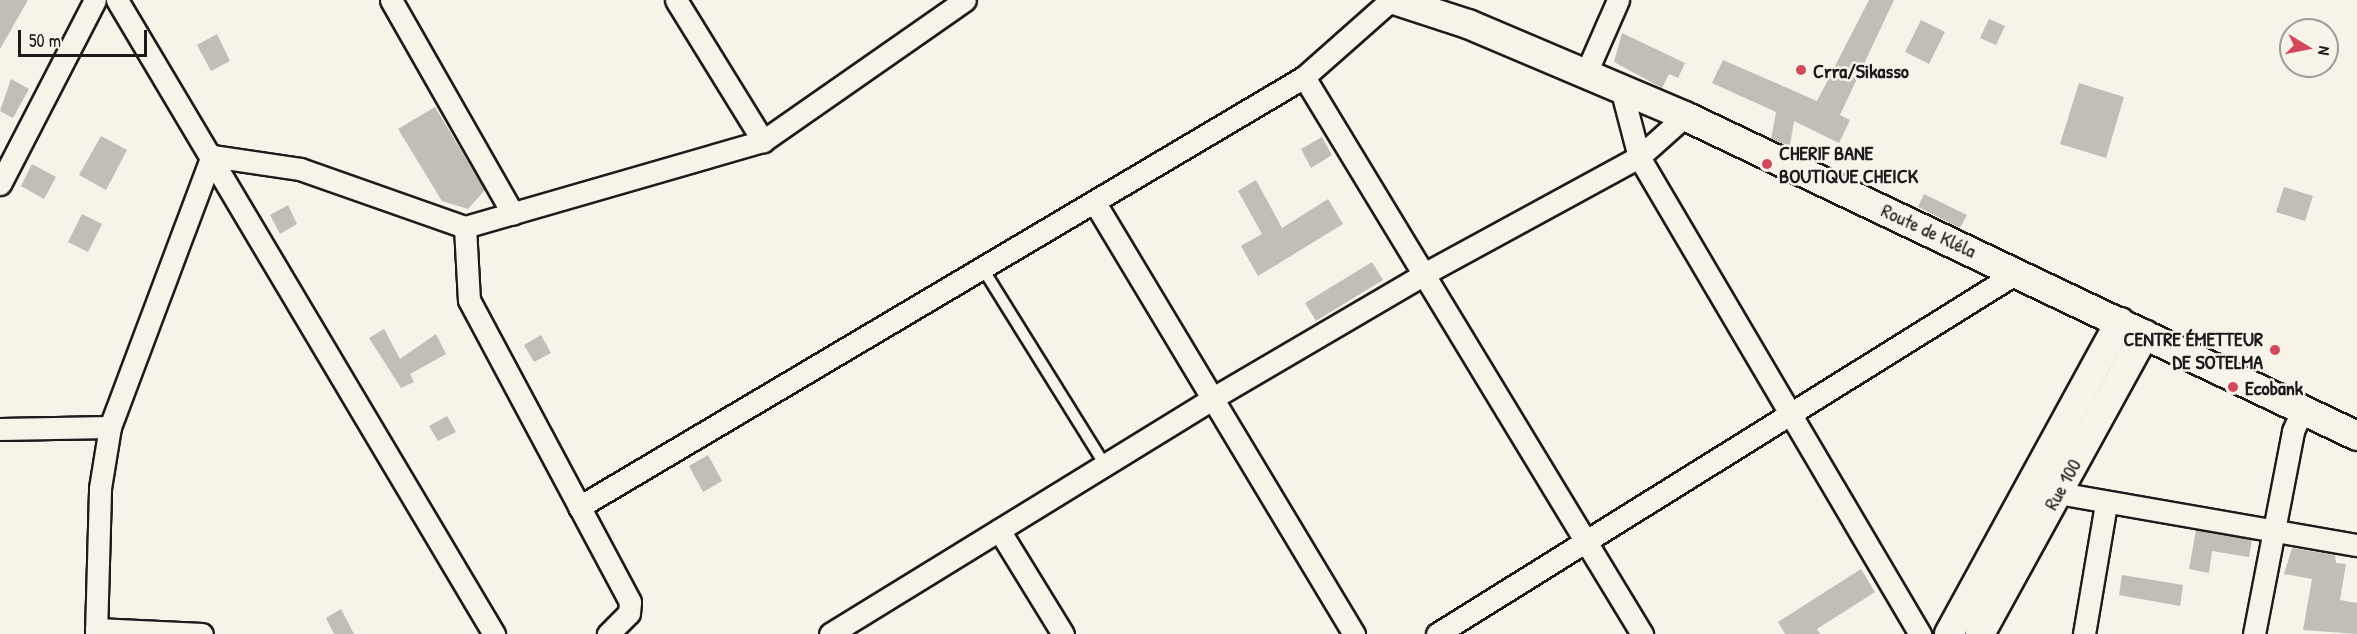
<!DOCTYPE html>
<meta charset="utf-8">
<style>
body{margin:0}
#map{position:relative;width:2357px;height:634px;overflow:hidden;background:#f7f3e8;font-family:"Patrick Hand",sans-serif}
div>[style]{position:absolute}
.building>*{inset:0;background:#c0beb5}
.roads{filter:drop-shadow(2px 0 #1c1c1c) drop-shadow(-2px 0 #1c1c1c) drop-shadow(0 2px #1c1c1c) drop-shadow(0 -2px #1c1c1c)}
.lane>*{height:10px;margin:-5px;padding:0 5px;transform-origin:5px;border-radius:5px;background:#f7f3e8}
.street>*{height:21px;margin:-10.5px;padding:0 10.5px;transform-origin:10.5px;border-radius:10.5px;background:#f7f3e8}
.secondary>*{height:28px;margin:-14px;padding:0 14px;transform-origin:14px;border-radius:14px;background:#f7f3e8}
.dots>*{width:16px;height:16px;translate:-50% -50%;box-sizing:border-box;border:3px solid #f7f3e8;border-radius:50%}
span{translate:-50% -50%;white-space:nowrap;text-align:center;line-height:1.15;-webkit-text-stroke:5px #f7f3e8;paint-order:stroke}
.poi-label{font-size:20px;color:#1c1c1c;font-weight:700}
.left{translate:0 -50%;text-align:left}
.right{translate:-100% -50%;text-align:right}
.street-label{font-size:20px;color:#1c1c1c}
.north{position:absolute;left:2279px;top:18px;width:60px;height:60px;box-sizing:border-box;background:#f7f3e8;border:2px solid #9f9d96;border-radius:50%;rotate:100deg;font-size:16px;font-weight:700;line-height:24px;text-align:center;color:#1c1c1c}
.north::after{content:'';display:block;margin:auto;width:21px;height:27px;background:#d1495b;clip-path:polygon(50% 0,100% 100%,50% 72%,0 100%)}
.scale{position:absolute;left:18px;top:30px;width:129px;height:27px;box-sizing:border-box;border:3px solid #1c1c1c;border-top:0;padding-left:8px;font-size:18px;line-height:21px;white-space:nowrap;color:#1c1c1c;-webkit-text-stroke:4px #f7f3e8;paint-order:stroke}
</style>
<div id="map">
<div class="building">
<i style="clip-path:polygon(0 0,28px 0,0 49px)"></i>
<i style="clip-path:polygon(1869px 0,1894px 0,1840px 115px,1850px 120px,1839px 143px,1794px 121px,1790px 145px,1781px 143px,1771px 139px,1776px 112px,1712px 83px,1723px 60px,1817px 101px)"></i>
<i style="clip-path:polygon(1989px 19px,2005px 26px,1996px 45px,1980px 38px)"></i>
<i style="clip-path:polygon(1921px 20px,1945px 32px,1929px 64px,1905px 52px)"></i>
<i style="clip-path:polygon(1622px 33px,1685px 63px,1678px 78px,1669px 74px,1662px 88px,1614px 62px)"></i>
<i style="clip-path:polygon(217px 34px,230px 61px,211px 71px,197px 45px)"></i>
<i style="clip-path:polygon(11px 79px,29px 89px,13px 118px,0 111px)"></i>
<i style="clip-path:polygon(2079px 83px,2124px 97px,2106px 158px,2060px 144px)"></i>
<i style="clip-path:polygon(435px 107px,485px 190px,468px 209px,442px 201px,398px 129px)"></i>
<i style="clip-path:polygon(101px 136px,127px 150px,106px 190px,79px 175px)"></i>
<i style="clip-path:polygon(1322px 137px,1332px 155px,1311px 168px,1301px 149px)"></i>
<i style="clip-path:polygon(32px 164px,56px 177px,44px 199px,21px 186px)"></i>
<i style="clip-path:polygon(1256px 180px,1282px 228px,1328px 199px,1343px 224px,1258px 276px,1241px 246px,1262px 234px,1238px 191px)"></i>
<i style="clip-path:polygon(2284px 187px,2313px 196px,2305px 221px,2276px 212px)"></i>
<i style="clip-path:polygon(1924px 194px,1967px 215px,1960px 228px,1918px 207px)"></i>
<i style="clip-path:polygon(288px 205px,297px 224px,280px 234px,270px 215px)"></i>
<i style="clip-path:polygon(82px 214px,102px 224px,88px 252px,68px 242px)"></i>
<i style="clip-path:polygon(1372px 262px,1383px 280px,1316px 321px,1305px 303px)"></i>
<i style="clip-path:polygon(384px 329px,400px 359px,436px 334px,446px 354px,410px 374px,414px 382px,401px 388px,369px 338px)"></i>
<i style="clip-path:polygon(541px 335px,551px 353px,534px 362px,524px 345px)"></i>
<i style="clip-path:polygon(447px 416px,456px 432px,438px 441px,429px 426px)"></i>
<i style="clip-path:polygon(708px 455px,722px 481px,703px 492px,689px 466px)"></i>
<i style="clip-path:polygon(2196px 530px,2252px 540px,2249px 557px,2212px 551px,2209px 573px,2189px 569px)"></i>
<i style="clip-path:polygon(2292px 548px,2335px 555px,2336px 563px,2346px 564px,2340px 600px,2357px 603px,2357px 634px,2303px 630px,2312px 579px,2284px 574px)"></i>
<i style="clip-path:polygon(1861px 569px,1875px 592px,1817px 629px,1820px 634px,1785px 634px,1778px 622px)"></i>
<i style="clip-path:polygon(2122px 575px,2183px 585px,2180px 606px,2119px 595px)"></i>
<i style="clip-path:polygon(341px 609px,354px 634px,334px 634px,326px 618px)"></i>
</div>
<div class="roads">
<div class="lane">
<i style="left:983px;top:269px;width:231px;rotate:58.1deg"></i>
</div>
<div class="street">
<i style="left:117px;top:0;width:738px;rotate:59.26deg"></i>
<i style="left:391px;top:0;width:246px;rotate:60.3deg"></i>
<i style="left:676px;top:0;width:166px;rotate:58.3deg"></i>
<i style="left:1586px;top:73px;width:80px;rotate:-66.3deg"></i>
<i style="left:1304px;top:77px;width:652px;rotate:58.75deg"></i>
<i style="left:1621px;top:88px;width:71px;rotate:75.4deg"></i>
<i style="left:1639px;top:157px;width:554px;rotate:59.5deg"></i>
<i style="left:0;top:184px;width:207px;rotate:-62.7deg"></i>
<i style="left:1095px;top:203px;width:503px;rotate:59deg"></i>
<i style="left:465px;top:227px;width:73px;rotate:86.9deg"></i>
<i style="left:469px;top:300px;width:342px;rotate:61.9deg"></i>
<i style="left:630px;top:602px;width:11px;rotate:95deg"></i>
<i style="left:629px;top:613px;width:30px;rotate:135deg"></i>
<i style="left:0;top:429px;width:110px;rotate:-1deg"></i>
<i style="left:2058px;top:493px;width:303px;rotate:9.9deg"></i>
<i style="left:579px;top:507px;width:843px;rotate:-30.67deg"></i>
<i style="left:1304px;top:77px;width:116px;rotate:-41.5deg"></i>
<i style="left:999px;top:530px;width:122px;rotate:58.4deg"></i>
<i style="left:96px;top:629px;width:106px;rotate:2.7deg"></i>
<i style="left:96px;top:634px;width:146px;rotate:-88.4deg"></i>
<i style="left:100px;top:488px;width:62px;rotate:-80.7deg"></i>
<i style="left:110px;top:427px;width:290px;rotate:-69.4deg"></i>
<i style="left:212px;top:156px;width:89px;rotate:8.4deg"></i>
<i style="left:300px;top:169px;width:175px;rotate:19.4deg"></i>
<i style="left:465px;top:227px;width:310px;rotate:-16.1deg"></i>
<i style="left:763px;top:141px;width:246px;rotate:-34.9deg"></i>
<i style="left:830px;top:634px;width:450px;rotate:-31.6deg"></i>
<i style="left:1213px;top:398px;width:245px;rotate:-30.4deg"></i>
<i style="left:1424px;top:274px;width:245px;rotate:-28.6deg"></i>
<i style="left:1639px;top:157px;width:62px;rotate:-41.7deg"></i>
<i style="left:1437px;top:634px;width:685px;rotate:-31.93deg"></i>
<i style="left:2084px;top:634px;width:132px;rotate:-80.4deg"></i>
<i style="left:2254px;top:634px;width:207px;rotate:-79.1deg"></i>
<i style="left:2293px;top:431px;width:22px;rotate:-66deg"></i>
</div>
<div class="secondary">
<i style="left:1394px;top:0;width:78px;rotate:18deg"></i>
<i style="left:1468px;top:24px;width:236px;rotate:23deg"></i>
<i style="left:1685px;top:116px;width:744px;rotate:25.46deg"></i>
<i style="left:1949px;top:634px;width:356px;rotate:-61.3deg"></i>
<i style="left:1980px;top:634px;width:342px;rotate:-61.2deg"></i>
</div>
</div>
<div class="dots">
<i style="left:1801px;top:70px;background:#d1495b"></i>
<i style="left:1767px;top:164px;background:#d1495b"></i>
<i style="left:2275px;top:350px;background:#d1495b"></i>
<i style="left:2233px;top:387px;background:#d1495b"></i>
</div>
<div class="poi-label">
<span class="left" style="left:1813px;top:70px">Crra/Sikasso</span>
<span class="left" style="left:1779px;top:164px">CHERIF BANE<br>BOUTIQUE CHEICK</span>
<span class="right" style="left:2263px;top:350px">CENTRE ÉMETTEUR<br>DE SOTELMA</span>
<span class="left" style="left:2245px;top:387px">Ecobank</span>
</div>
<div class="street-label">
<span style="left:1929px;top:230px;rotate:25deg">Route de Kléla</span>
<span style="left:2062px;top:484px;rotate:-61deg">Rue 100</span>
</div>
<div class="north">N</div>
<div class="scale">50 m</div>
</div>
